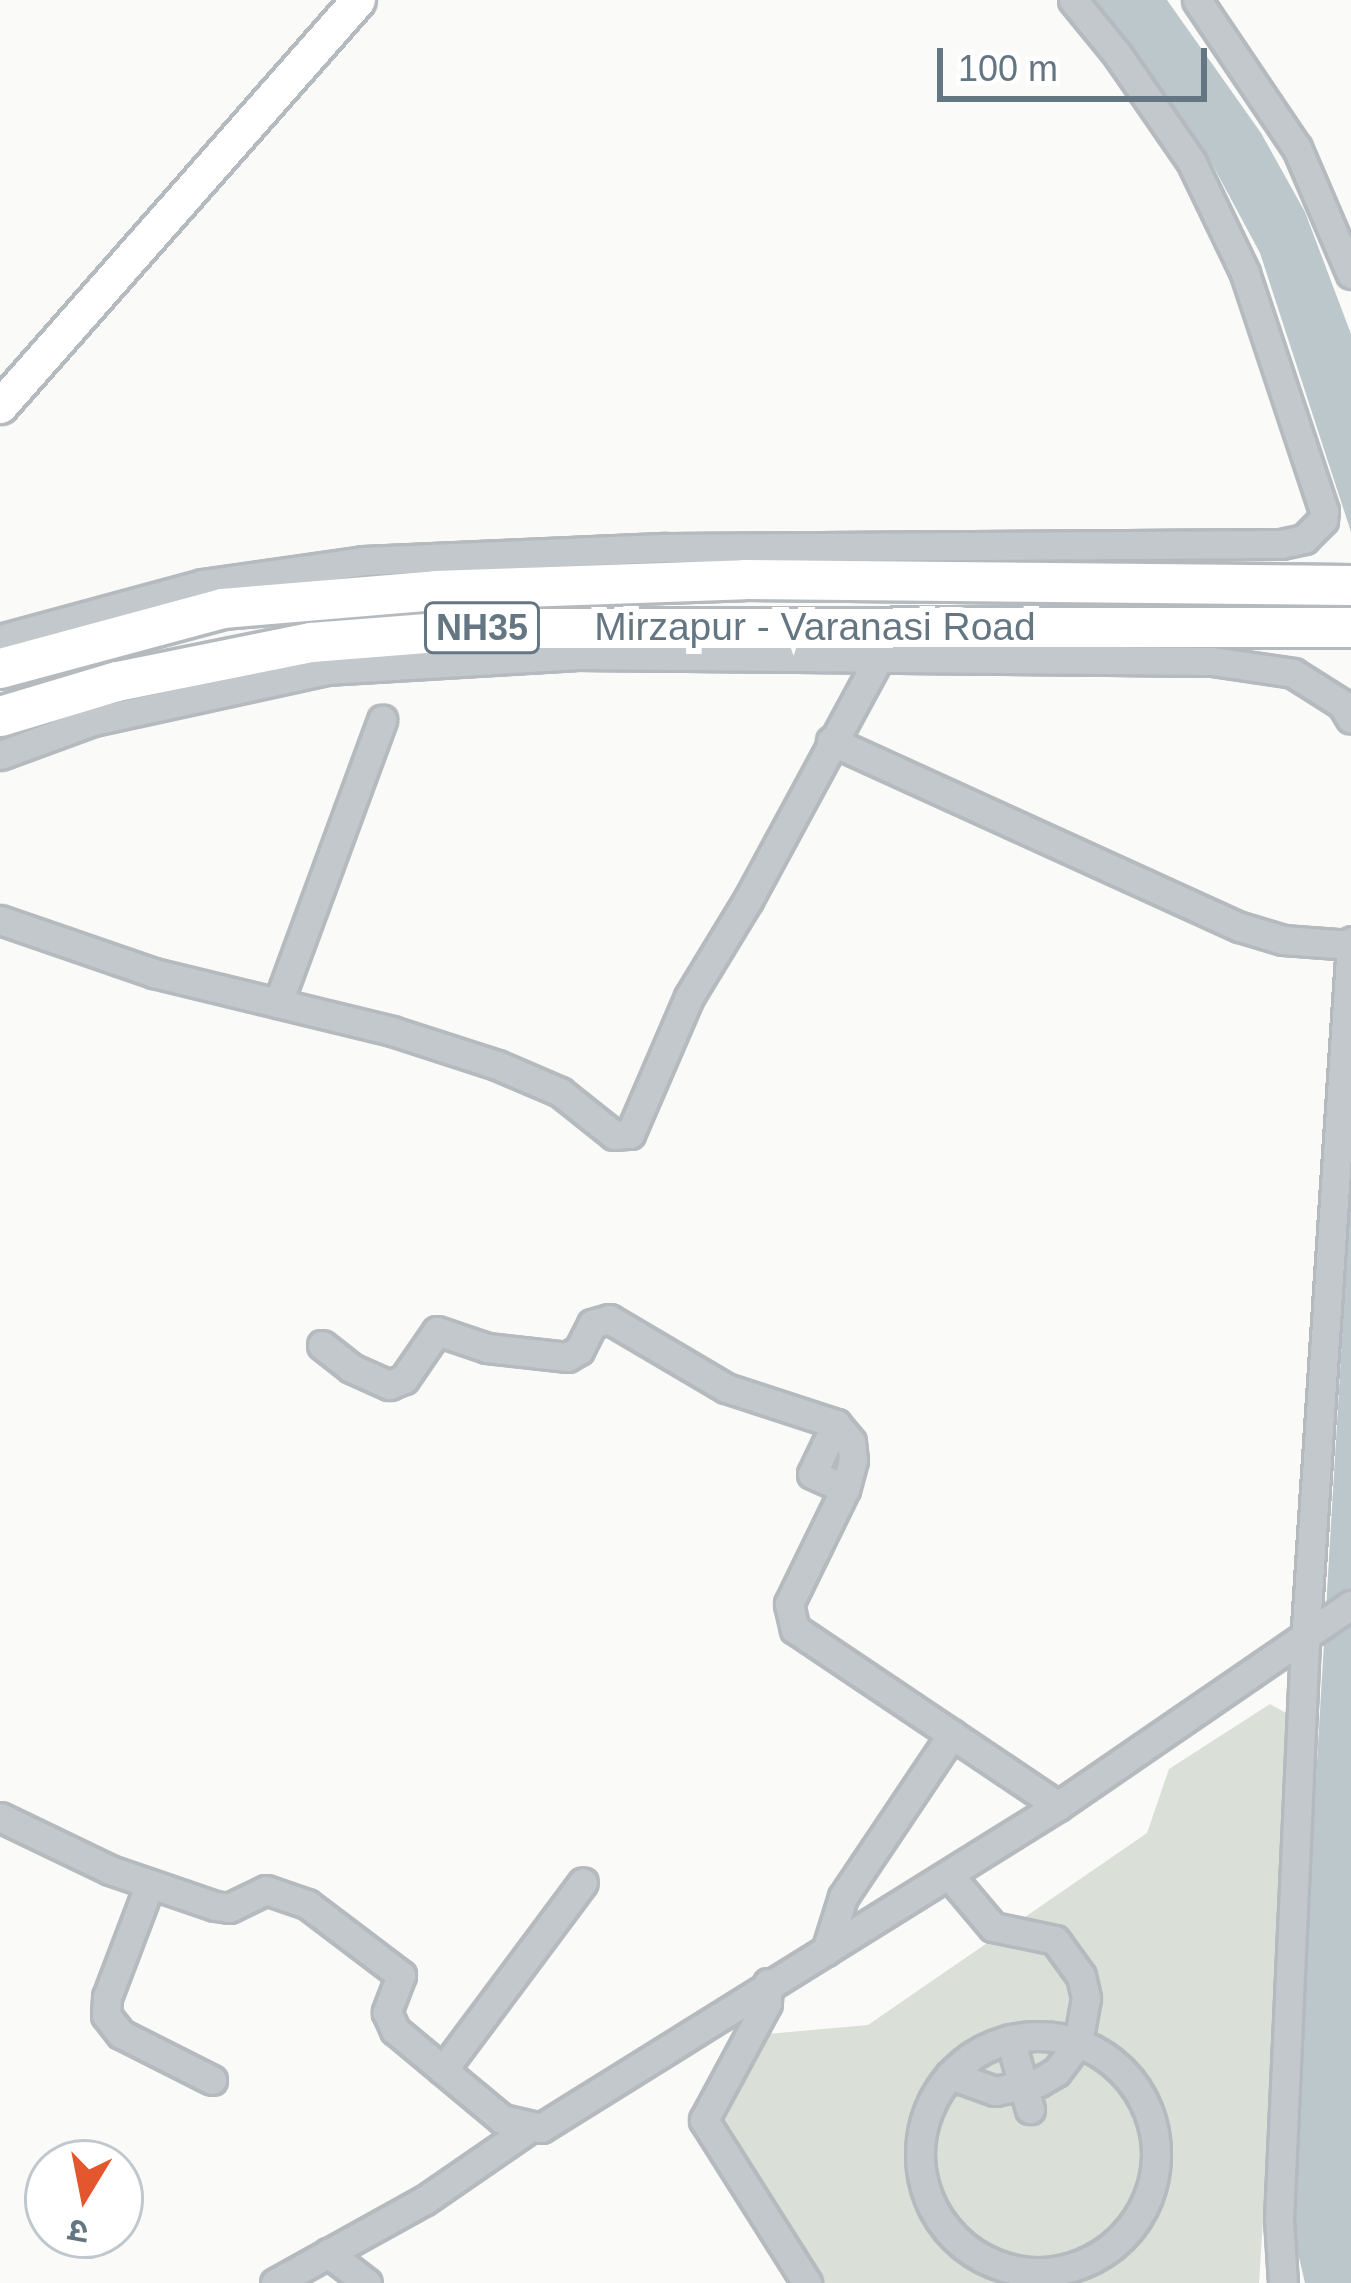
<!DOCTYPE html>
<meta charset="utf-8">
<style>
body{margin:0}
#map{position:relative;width:1351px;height:2283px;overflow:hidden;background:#fafaf8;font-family:Arial,"Noto Sans Devanagari",sans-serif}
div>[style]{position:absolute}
.green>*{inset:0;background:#dadfd7}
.water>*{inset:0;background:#bbc7cb}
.roads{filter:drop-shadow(3px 0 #b5babe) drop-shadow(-3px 0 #b5babe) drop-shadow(0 3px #b5babe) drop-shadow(0 -3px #b5babe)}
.minor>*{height:27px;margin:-13.5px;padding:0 13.5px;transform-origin:13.5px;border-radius:13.5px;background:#c3c8cc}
.minor>.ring{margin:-13.5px;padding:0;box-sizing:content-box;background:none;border:27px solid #c3c8cc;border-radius:50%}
.major>*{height:33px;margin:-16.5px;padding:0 16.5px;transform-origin:16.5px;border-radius:16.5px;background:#fff}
.highway>*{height:39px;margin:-19.5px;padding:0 19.5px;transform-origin:19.5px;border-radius:19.5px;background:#fff}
span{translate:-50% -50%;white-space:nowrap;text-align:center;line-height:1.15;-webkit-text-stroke:12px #fff;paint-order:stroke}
.shield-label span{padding:3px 9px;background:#fff;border:3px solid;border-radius:9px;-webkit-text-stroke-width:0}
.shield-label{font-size:36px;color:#657683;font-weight:700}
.street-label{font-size:39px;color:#657683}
.north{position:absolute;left:24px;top:2139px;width:120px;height:120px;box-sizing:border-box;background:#fff;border:3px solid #c1c8cd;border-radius:50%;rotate:190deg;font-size:33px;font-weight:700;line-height:48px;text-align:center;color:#657683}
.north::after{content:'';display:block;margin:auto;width:42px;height:54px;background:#e4572e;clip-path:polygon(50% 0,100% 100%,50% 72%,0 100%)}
.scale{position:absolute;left:937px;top:48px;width:270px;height:54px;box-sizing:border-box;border:6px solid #657683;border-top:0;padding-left:15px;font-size:36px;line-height:42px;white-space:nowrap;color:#657683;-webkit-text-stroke:9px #fff;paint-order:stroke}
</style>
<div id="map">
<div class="green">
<i style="clip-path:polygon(1270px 1704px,1295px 1718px,1259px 2283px,821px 2283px,718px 2134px,767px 2034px,868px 2025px,1147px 1833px,1169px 1769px)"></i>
</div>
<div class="water">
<i style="clip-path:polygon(1091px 0,1167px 0,1261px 133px,1305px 212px,1351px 334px,1351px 532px,1260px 253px,1210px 160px)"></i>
<i style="clip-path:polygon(1351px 1186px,1351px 2283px,1305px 2283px,1290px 2219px)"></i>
</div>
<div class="roads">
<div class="minor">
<i style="left:1197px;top:0;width:179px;rotate:56deg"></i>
<i style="left:1297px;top:148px;width:137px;rotate:66.8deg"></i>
<i style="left:0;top:639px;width:209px;rotate:-15.2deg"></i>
<i style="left:202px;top:584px;width:163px;rotate:-8.1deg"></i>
<i style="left:363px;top:561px;width:303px;rotate:-2.5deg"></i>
<i style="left:666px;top:548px;width:615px;rotate:-0.37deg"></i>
<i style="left:1281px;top:544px;width:24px;rotate:-12deg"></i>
<i style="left:1304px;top:539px;width:27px;rotate:-45deg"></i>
<i style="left:1323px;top:520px;width:9px;rotate:-84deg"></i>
<i style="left:1324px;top:511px;width:251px;rotate:-108.4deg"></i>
<i style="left:1245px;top:273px;width:124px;rotate:-115.7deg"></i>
<i style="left:1191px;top:161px;width:129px;rotate:-124.6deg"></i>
<i style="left:1118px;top:55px;width:71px;rotate:-129.3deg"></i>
<i style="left:831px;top:741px;width:449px;rotate:24.5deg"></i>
<i style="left:1240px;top:927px;width:45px;rotate:16.8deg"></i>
<i style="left:1283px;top:940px;width:68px;rotate:4.2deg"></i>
<i style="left:0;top:755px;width:99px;rotate:-20.1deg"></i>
<i style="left:93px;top:721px;width:239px;rotate:-12.3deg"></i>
<i style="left:326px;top:670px;width:249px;rotate:-3.4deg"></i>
<i style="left:575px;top:655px;width:637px;rotate:0.54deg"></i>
<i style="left:1212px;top:661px;width:82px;rotate:8.4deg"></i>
<i style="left:1293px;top:673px;width:58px;rotate:32.3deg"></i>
<i style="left:1342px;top:704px;width:17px;rotate:59deg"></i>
<i style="left:0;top:920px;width:163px;rotate:19deg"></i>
<i style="left:154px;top:973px;width:245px;rotate:13.7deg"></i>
<i style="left:392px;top:1031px;width:110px;rotate:17.9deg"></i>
<i style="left:497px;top:1065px;width:69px;rotate:23.2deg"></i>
<i style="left:560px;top:1092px;width:69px;rotate:38.5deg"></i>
<i style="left:614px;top:1135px;width:16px;rotate:-4deg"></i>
<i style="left:630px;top:1134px;width:149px;rotate:-66.7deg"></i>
<i style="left:689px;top:997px;width:114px;rotate:-58.7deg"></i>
<i style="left:748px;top:900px;width:275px;rotate:-61.6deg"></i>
<i style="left:278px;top:1003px;width:302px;rotate:-69.8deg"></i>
<i style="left:322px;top:1345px;width:37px;rotate:38deg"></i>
<i style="left:351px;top:1368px;width:42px;rotate:24.1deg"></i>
<i style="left:389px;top:1385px;width:16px;rotate:-22deg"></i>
<i style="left:404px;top:1379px;width:58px;rotate:-55.5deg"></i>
<i style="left:437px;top:1331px;width:53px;rotate:18.8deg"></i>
<i style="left:487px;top:1348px;width:81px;rotate:6.4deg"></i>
<i style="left:567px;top:1357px;width:14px;rotate:-30deg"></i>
<i style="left:579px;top:1350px;width:29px;rotate:-63deg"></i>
<i style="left:592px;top:1324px;width:18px;rotate:-16deg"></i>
<i style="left:609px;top:1319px;width:136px;rotate:30.5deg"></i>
<i style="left:726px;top:1388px;width:116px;rotate:18.1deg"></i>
<i style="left:836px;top:1424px;width:23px;rotate:50deg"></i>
<i style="left:851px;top:1442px;width:18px;rotate:84deg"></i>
<i style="left:853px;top:1460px;width:30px;rotate:105deg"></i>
<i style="left:845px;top:1489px;width:128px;rotate:116deg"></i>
<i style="left:789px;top:1604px;width:26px;rotate:77deg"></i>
<i style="left:795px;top:1629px;width:317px;rotate:33.9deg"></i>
<i style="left:836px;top:1424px;width:55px;rotate:115.6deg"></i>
<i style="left:812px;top:1474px;width:36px;rotate:24deg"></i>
<i style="left:0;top:1817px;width:122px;rotate:25.7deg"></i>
<i style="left:110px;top:1870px;width:111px;rotate:18.9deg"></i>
<i style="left:215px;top:1906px;width:14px;rotate:8deg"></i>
<i style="left:229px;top:1908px;width:41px;rotate:-25.9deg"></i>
<i style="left:266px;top:1890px;width:43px;rotate:18.9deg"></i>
<i style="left:307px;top:1904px;width:118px;rotate:37.1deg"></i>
<i style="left:401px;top:1975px;width:40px;rotate:111deg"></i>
<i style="left:387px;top:2012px;width:20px;rotate:66deg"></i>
<i style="left:395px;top:2030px;width:139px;rotate:39.8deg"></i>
<i style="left:502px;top:2119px;width:40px;rotate:13deg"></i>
<i style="left:541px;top:2128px;width:609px;rotate:-31.92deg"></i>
<i style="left:1058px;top:1806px;width:355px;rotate:-34.5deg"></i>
<i style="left:949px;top:1875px;width:68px;rotate:49.8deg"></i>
<i style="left:993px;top:1927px;width:63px;rotate:11.8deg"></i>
<i style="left:1055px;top:1940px;width:44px;rotate:54.2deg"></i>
<i style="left:1081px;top:1976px;width:23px;rotate:77deg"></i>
<i style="left:1086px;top:1998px;width:46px;rotate:100.1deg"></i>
<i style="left:1078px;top:2043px;width:36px;rotate:127deg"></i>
<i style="left:1056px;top:2072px;width:20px;rotate:150deg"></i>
<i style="left:1039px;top:2082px;width:45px;rotate:168.4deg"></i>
<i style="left:995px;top:2091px;width:48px;rotate:-160.4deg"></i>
<i style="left:150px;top:1884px;width:121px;rotate:110.8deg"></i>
<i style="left:107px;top:1997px;width:18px;rotate:93deg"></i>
<i style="left:106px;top:2015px;width:24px;rotate:52deg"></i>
<i style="left:121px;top:2034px;width:102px;rotate:26.8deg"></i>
<i style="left:826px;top:1951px;width:57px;rotate:-72.5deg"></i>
<i style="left:843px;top:1897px;width:196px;rotate:-56.2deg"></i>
<i style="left:768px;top:1983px;width:20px;rotate:93deg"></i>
<i style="left:767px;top:2003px;width:133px;rotate:118.3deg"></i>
<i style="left:704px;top:2120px;width:193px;rotate:57.7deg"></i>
<i class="ring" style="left:920px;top:2036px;width:209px;height:209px"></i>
<i style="left:1010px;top:2039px;width:73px;rotate:74.1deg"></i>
<i style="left:443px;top:2070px;width:234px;rotate:-53.3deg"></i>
<i style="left:328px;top:2253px;width:49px;rotate:37.6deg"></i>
<i style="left:275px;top:2283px;width:171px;rotate:-29deg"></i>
<i style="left:425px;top:2200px;width:125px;rotate:-34.6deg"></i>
<i style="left:1283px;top:2283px;width:64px;rotate:-93.6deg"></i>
<i style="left:1279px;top:2219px;width:578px;rotate:-87.42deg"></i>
<i style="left:1305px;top:1642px;width:702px;rotate:-86.24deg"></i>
</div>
<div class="major">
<i style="left:0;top:406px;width:541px;rotate:-48.6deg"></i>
</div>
<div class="highway">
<i style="left:0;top:668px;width:230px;rotate:-15.1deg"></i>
<i style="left:222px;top:608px;width:214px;rotate:-4.8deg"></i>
<i style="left:435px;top:590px;width:309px;rotate:-2deg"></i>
<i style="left:744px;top:579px;width:607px;rotate:0.57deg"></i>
<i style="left:0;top:716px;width:122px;rotate:-16.7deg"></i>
<i style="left:117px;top:681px;width:198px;rotate:-11.4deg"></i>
<i style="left:311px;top:642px;width:180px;rotate:-4.5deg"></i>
<i style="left:490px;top:628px;width:861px;rotate:-0.07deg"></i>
</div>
</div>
<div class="shield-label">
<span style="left:482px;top:628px">NH35</span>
</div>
<div class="street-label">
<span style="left:815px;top:627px">Mirzapur - Varanasi Road</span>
</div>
<div class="north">उ</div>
<div class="scale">100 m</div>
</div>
